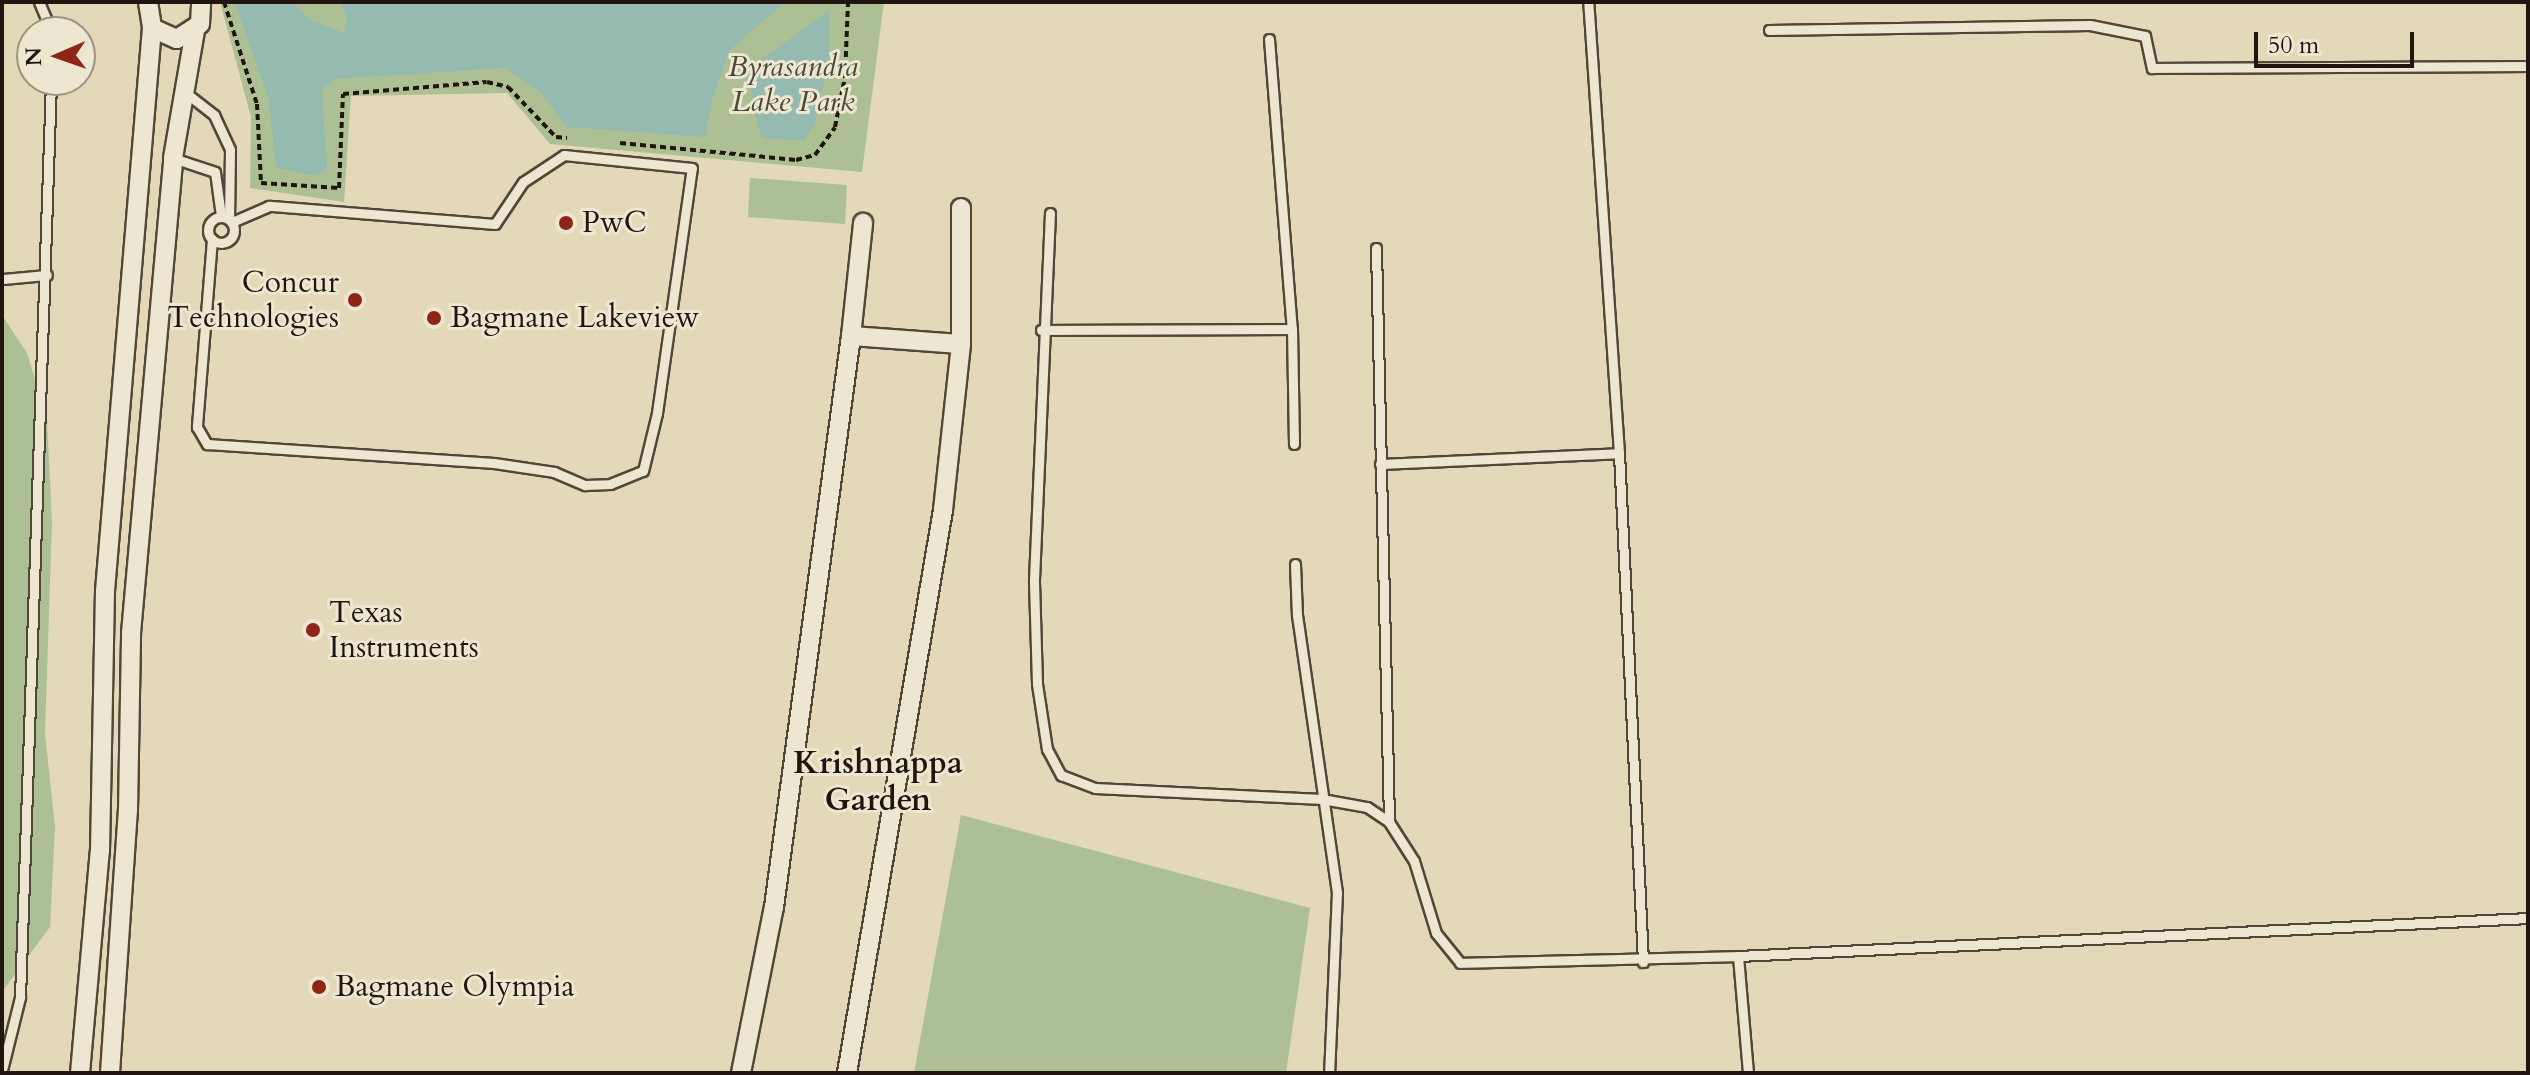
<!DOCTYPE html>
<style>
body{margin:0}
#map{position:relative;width:2530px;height:1075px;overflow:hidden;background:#e3d9b8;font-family:Cardo,serif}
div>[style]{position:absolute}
.green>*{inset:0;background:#adc094}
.water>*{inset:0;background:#95bab0}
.path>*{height:4px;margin-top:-2px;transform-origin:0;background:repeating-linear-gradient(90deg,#20160f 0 6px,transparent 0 10px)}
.roads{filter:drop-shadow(2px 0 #514739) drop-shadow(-2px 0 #514739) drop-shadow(0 2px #514739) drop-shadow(0 -2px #514739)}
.service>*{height:9px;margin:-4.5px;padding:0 4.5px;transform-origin:4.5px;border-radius:4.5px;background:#ede6d1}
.service>.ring{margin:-4.5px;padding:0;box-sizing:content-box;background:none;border:9px solid #ede6d1;border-radius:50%}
.minor>*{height:18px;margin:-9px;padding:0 9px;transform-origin:9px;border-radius:9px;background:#ede6d1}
.dots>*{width:22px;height:22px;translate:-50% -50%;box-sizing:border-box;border:4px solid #ede6d1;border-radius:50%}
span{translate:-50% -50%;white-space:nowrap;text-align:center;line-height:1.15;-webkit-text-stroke:6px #ede6d1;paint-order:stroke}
.park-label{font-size:30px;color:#4a4937;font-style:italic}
.poi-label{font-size:30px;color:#20160f}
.left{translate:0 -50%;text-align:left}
.right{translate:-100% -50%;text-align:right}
.neighbourhood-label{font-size:32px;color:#20160f;font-weight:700}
.frame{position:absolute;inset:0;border:4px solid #20160f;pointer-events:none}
.north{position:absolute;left:16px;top:16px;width:80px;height:80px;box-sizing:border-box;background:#ede6d1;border:2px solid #9b9383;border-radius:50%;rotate:268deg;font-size:22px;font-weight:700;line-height:32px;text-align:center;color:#20160f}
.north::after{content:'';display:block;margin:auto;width:28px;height:36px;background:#8f2418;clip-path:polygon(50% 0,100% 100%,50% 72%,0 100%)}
.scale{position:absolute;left:2254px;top:32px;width:160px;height:36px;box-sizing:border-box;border:4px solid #20160f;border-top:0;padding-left:10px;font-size:24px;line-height:28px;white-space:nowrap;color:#20160f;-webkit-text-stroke:6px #ede6d1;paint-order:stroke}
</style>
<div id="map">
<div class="green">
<i style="clip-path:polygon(220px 2px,884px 2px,862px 172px,550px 144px,507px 93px,351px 96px,344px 202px,250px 188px,251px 117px)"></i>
<i style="clip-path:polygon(750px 178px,847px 185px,845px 224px,748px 217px)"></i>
<i style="clip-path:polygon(2px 315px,27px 353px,47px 418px,52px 522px,45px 733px,55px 827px,50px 927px,2px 992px)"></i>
<i style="clip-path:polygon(961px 815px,1310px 908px,1286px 1073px,914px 1073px)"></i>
</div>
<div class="water">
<i style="clip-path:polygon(235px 2px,292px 2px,311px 20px,344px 33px,348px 20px,340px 2px,785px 2px,729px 51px,712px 100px,705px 137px,567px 127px,540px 92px,506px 68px,334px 79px,322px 90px,327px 168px,316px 176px,276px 168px,269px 100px)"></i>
<i style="clip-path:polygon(829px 11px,829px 63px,814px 125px,804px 141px,762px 138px,751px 101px,752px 78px,763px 58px)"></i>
</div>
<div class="path">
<i style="left:224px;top:2px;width:107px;rotate:72.1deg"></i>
<i style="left:257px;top:104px;width:79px;rotate:87.1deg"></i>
<i style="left:261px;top:183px;width:78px;rotate:3.7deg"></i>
<i style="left:339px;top:188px;width:94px;rotate:-87.6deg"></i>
<i style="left:343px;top:94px;width:144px;rotate:-4.8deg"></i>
<i style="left:487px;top:82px;width:22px;rotate:13deg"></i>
<i style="left:508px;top:87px;width:69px;rotate:46.2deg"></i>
<i style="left:556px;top:137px;width:11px;rotate:5deg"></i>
<i style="left:620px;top:143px;width:177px;rotate:5.5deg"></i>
<i style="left:796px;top:160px;width:20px;rotate:-15deg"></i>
<i style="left:815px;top:155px;width:34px;rotate:-54deg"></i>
<i style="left:835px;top:127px;width:51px;rotate:-78.7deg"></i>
<i style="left:845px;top:77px;width:75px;rotate:-87.7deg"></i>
</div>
<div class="roads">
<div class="service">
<i style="left:39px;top:2px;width:33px;rotate:67deg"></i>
<i style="left:1769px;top:30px;width:321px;rotate:-0.9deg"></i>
<i style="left:2090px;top:25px;width:56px;rotate:11.3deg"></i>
<i style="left:2145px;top:36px;width:33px;rotate:78deg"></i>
<i style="left:2152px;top:68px;width:376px;rotate:-0.3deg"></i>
<i style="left:1269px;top:39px;width:291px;rotate:85.5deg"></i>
<i style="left:1292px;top:329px;width:115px;rotate:89deg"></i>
<i style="left:186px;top:93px;width:36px;rotate:38deg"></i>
<i style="left:214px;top:115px;width:38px;rotate:65deg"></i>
<i style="left:230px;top:150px;width:69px;rotate:90.8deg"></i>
<i style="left:173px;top:158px;width:44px;rotate:18.4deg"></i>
<i style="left:215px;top:172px;width:44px;rotate:82.2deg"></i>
<i style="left:1050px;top:213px;width:369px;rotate:92.5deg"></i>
<i style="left:1034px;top:582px;width:102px;rotate:88.3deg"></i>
<i style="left:1037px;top:684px;width:66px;rotate:81.3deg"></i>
<i style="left:1047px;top:749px;width:30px;rotate:62deg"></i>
<i style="left:1061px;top:775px;width:36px;rotate:21deg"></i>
<i style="left:1095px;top:788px;width:227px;rotate:2.8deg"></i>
<i style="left:1322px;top:799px;width:46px;rotate:10.1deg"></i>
<i style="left:1367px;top:807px;width:27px;rotate:34deg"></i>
<i style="left:1389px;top:822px;width:46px;rotate:57.3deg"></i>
<i style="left:1414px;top:861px;width:75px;rotate:73deg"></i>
<i style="left:1436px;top:933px;width:38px;rotate:51deg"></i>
<i style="left:1460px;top:963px;width:278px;rotate:-1.4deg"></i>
<i style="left:1738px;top:956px;width:117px;rotate:85.1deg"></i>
<i class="ring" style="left:208px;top:217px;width:17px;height:17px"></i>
<i style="left:212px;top:239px;width:189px;rotate:94.6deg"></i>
<i style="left:197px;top:427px;width:20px;rotate:60deg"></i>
<i style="left:207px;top:444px;width:288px;rotate:3.8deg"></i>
<i style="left:494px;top:463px;width:61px;rotate:8.5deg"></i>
<i style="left:554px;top:472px;width:34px;rotate:23deg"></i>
<i style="left:585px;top:485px;width:25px;rotate:-2deg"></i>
<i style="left:610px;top:484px;width:35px;rotate:-22deg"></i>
<i style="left:643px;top:471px;width:60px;rotate:-76.4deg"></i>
<i style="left:657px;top:413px;width:247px;rotate:-81.9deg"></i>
<i style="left:692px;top:168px;width:129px;rotate:-174.2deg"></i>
<i style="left:564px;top:155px;width:49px;rotate:146.6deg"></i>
<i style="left:523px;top:182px;width:50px;rotate:123.7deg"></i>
<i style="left:495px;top:224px;width:227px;rotate:-175.4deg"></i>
<i style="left:269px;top:206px;width:40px;rotate:156.6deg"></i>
<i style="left:1376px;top:248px;width:574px;rotate:88.7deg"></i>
<i style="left:2px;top:279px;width:45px;rotate:-5.1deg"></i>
<i style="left:1041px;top:330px;width:251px;rotate:-0.2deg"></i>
<i style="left:1619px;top:453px;width:510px;rotate:87.3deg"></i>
<i style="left:1380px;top:464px;width:239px;rotate:-2.6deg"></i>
<i style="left:1619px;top:453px;width:452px;rotate:-93.9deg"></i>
<i style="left:1295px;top:564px;width:51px;rotate:87.8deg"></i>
<i style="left:1297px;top:615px;width:280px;rotate:81.8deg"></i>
<i style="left:1337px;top:892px;width:181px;rotate:92.5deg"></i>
<i style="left:1738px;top:956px;width:791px;rotate:-2.75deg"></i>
<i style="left:2px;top:1070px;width:75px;rotate:-76.1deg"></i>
<i style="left:20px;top:997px;width:918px;rotate:-88.06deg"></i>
</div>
<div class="minor">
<i style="left:148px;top:2px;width:26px;rotate:81deg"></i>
<i style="left:152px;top:28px;width:27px;rotate:24deg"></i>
<i style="left:177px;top:39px;width:27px;rotate:-33deg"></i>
<i style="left:200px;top:24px;width:22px;rotate:-87deg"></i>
<i style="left:851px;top:336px;width:114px;rotate:-83.9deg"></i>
<i style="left:80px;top:1073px;width:223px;rotate:-84.9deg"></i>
<i style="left:100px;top:851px;width:260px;rotate:-88.9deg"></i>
<i style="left:105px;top:591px;width:565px;rotate:-85.23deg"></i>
<i style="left:110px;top:1073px;width:264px;rotate:-86.1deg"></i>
<i style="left:128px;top:810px;width:177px;rotate:-89deg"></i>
<i style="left:131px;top:633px;width:477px;rotate:-84.9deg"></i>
<i style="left:173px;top:158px;width:129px;rotate:-80.2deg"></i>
<i style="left:741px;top:1073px;width:169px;rotate:-78.8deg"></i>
<i style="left:774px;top:907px;width:576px;rotate:-82.32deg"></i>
<i style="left:851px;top:336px;width:110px;rotate:4.2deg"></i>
<i style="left:847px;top:1073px;width:571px;rotate:-80.32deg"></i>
<i style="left:943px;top:510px;width:167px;rotate:-83.8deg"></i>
<i style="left:961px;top:344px;width:136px;rotate:-90deg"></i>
</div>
</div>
<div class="dots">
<i style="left:566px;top:223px;background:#8f2418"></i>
<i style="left:355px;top:300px;background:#8f2418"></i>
<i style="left:434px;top:318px;background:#8f2418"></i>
<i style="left:313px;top:630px;background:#8f2418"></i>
<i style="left:319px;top:987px;background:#8f2418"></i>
</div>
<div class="park-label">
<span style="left:793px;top:84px">Byrasandra<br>Lake Park</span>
</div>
<div class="poi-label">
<span class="left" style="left:582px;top:223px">PwC</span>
<span class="right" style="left:339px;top:300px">Concur<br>Technologies</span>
<span class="left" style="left:450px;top:318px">Bagmane Lakeview</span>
<span class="left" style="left:329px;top:630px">Texas<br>Instruments</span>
<span class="left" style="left:335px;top:987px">Bagmane Olympia</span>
</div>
<div class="neighbourhood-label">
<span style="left:878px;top:782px">Krishnappa<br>Garden</span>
</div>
<div class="frame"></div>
<div class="north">N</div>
<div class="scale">50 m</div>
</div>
